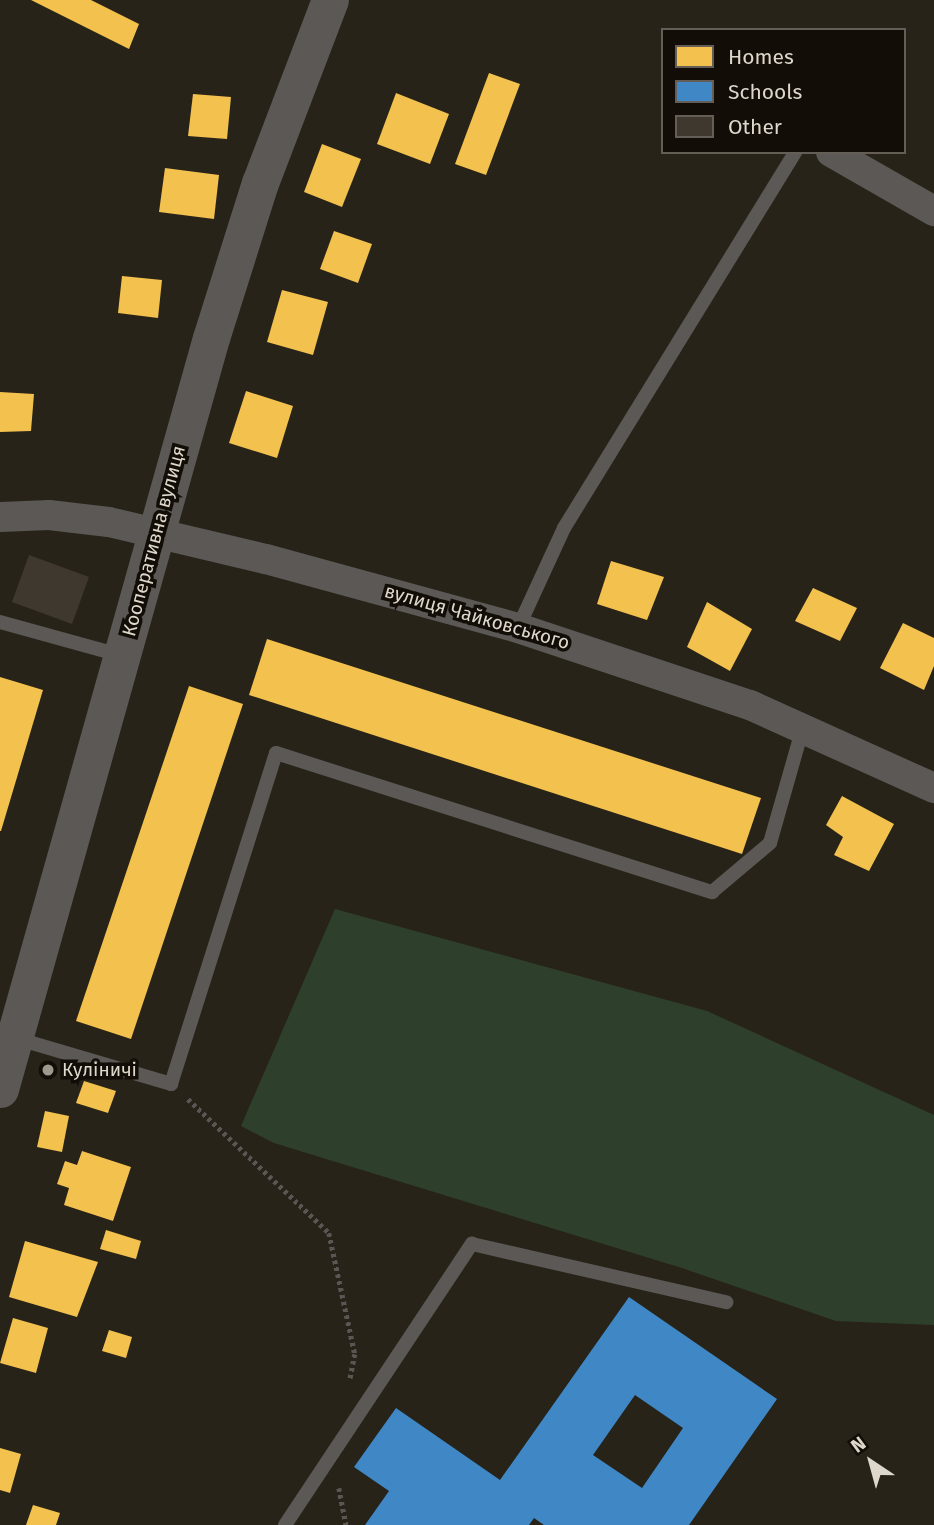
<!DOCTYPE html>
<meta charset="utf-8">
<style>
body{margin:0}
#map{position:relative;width:934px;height:1525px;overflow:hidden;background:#282319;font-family:"Fira Sans",sans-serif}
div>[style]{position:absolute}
.green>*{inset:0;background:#2e402c}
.homes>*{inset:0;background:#f2c14e}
.schools>*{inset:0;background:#3f88c5}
.building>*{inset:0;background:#3f382e}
.path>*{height:4.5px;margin-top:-2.25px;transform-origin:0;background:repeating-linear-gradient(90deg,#5a5653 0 3.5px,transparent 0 7px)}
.service>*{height:14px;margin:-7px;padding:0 7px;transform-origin:7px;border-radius:7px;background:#5b5855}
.minor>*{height:30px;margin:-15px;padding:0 15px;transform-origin:15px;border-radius:15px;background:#5b5855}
.tertiary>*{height:37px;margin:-18.5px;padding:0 18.5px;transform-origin:18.5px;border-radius:18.5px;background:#5b5855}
.dots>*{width:19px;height:19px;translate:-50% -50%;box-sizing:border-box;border:4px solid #120e07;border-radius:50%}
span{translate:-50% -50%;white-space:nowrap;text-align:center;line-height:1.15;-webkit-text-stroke:7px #120e07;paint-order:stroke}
.street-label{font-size:19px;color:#ded7cc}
.poi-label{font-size:19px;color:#ded7cc}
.left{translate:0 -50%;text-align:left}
.legend{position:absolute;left:661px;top:28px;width:245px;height:126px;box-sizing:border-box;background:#120e07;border:2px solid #645e56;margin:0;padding:9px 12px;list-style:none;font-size:21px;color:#ded7cc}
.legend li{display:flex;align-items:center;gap:14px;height:35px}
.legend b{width:35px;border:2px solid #645e56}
.north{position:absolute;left:836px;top:1427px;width:70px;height:70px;-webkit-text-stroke:5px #120e07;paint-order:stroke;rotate:324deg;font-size:19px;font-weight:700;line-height:28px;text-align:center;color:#ded7cc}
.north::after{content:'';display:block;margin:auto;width:24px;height:32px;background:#ded7cc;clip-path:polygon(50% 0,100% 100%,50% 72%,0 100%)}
</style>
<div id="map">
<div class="green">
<i style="clip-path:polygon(335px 909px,707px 1011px,934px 1115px,934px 1325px,836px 1321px,682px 1268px,274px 1143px,241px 1126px)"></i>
</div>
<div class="homes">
<i style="clip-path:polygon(31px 0,91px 0,139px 24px,129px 49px)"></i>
<i style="clip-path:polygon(489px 73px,520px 84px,486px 175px,455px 164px)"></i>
<i style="clip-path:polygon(396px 93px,449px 114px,430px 164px,377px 144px)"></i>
<i style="clip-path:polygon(193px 94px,231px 97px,227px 139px,188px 136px)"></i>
<i style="clip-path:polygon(322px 144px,361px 159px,342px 207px,304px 192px)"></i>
<i style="clip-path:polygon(165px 168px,219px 175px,214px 219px,159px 212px)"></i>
<i style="clip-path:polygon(334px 231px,372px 244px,358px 283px,320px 269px)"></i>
<i style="clip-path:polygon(122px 276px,162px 280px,158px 318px,118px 313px)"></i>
<i style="clip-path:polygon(282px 290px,328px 302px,313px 355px,267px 342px)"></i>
<i style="clip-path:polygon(246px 391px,293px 406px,277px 458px,229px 443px)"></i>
<i style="clip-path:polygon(0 392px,34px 394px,31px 431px,0 432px)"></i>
<i style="clip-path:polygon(611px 561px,664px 577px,647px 620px,597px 604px)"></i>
<i style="clip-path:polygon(813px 588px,857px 608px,840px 641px,795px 621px)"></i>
<i style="clip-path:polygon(707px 602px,752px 629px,730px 671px,687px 647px)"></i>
<i style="clip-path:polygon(903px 623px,934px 638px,934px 666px,924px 690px,880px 668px)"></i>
<i style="clip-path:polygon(267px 639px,761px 798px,742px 854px,249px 695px)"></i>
<i style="clip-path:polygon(0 677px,43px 690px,1px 831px,0 831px)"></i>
<i style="clip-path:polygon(189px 686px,243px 704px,131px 1039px,76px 1021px)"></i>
<i style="clip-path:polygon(842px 796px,894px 824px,869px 871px,834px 855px,843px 837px,826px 825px)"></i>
<i style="clip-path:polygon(84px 1081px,116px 1091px,108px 1113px,76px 1103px)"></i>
<i style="clip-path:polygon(45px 1111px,69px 1116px,62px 1152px,37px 1147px)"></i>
<i style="clip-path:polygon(82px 1151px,131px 1167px,113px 1221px,64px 1205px,69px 1188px,57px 1184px,65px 1161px,77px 1165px)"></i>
<i style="clip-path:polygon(106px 1230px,141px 1241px,136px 1259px,100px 1249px)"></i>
<i style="clip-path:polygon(25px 1241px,98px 1262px,77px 1317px,9px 1297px)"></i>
<i style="clip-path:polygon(13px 1318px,48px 1328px,36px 1373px,0 1363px)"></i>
<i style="clip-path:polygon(109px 1330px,132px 1337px,126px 1358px,102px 1351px)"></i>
<i style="clip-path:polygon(0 1448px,21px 1454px,10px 1493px,0 1490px)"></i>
<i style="clip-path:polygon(33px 1505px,60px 1513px,56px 1525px,26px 1525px)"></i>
</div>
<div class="schools">
<i style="clip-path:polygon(evenodd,629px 1297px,777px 1399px,689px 1525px,544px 1525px,534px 1518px,529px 1525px,365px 1525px,389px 1491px,354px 1467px,396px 1408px,500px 1480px,629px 1297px,635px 1395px,683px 1428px,642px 1488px,593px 1455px,635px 1395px)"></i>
</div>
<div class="building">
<i style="clip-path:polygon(29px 555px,89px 577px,72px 624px,12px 602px)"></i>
</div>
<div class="path">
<i style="left:188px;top:1099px;width:195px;rotate:43.5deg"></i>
<i style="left:329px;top:1233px;width:124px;rotate:77.9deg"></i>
<i style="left:355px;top:1354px;width:26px;rotate:101deg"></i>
<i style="left:339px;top:1488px;width:38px;rotate:79deg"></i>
</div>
<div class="service">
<i style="left:0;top:622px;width:124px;rotate:15.4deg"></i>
<i style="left:518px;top:628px;width:110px;rotate:-65.3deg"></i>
<i style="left:564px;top:528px;width:441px;rotate:-58.4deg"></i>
<i style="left:15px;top:1038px;width:163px;rotate:16.4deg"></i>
<i style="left:171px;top:1084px;width:347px;rotate:-72.4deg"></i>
<i style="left:276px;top:753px;width:458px;rotate:17.7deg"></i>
<i style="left:712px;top:892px;width:76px;rotate:-40.2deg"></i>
<i style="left:770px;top:843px;width:121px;rotate:-74.1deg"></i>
<i style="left:285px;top:1525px;width:338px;rotate:-56.4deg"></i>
<i style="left:472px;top:1244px;width:261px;rotate:12.9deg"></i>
</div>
<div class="minor">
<i style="left:831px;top:152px;width:119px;rotate:29.8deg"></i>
<i style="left:0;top:517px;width:49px;rotate:-2.3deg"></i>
<i style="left:49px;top:515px;width:60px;rotate:6.7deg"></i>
<i style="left:109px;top:522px;width:161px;rotate:13.3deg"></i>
<i style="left:266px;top:559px;width:261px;rotate:15.3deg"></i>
<i style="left:518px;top:628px;width:244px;rotate:18.4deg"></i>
<i style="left:750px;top:705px;width:202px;rotate:24.3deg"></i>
</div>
<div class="tertiary">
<i style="left:0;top:1089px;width:780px;rotate:-74.31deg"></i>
<i style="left:211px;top:338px;width:163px;rotate:-72.5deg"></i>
<i style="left:260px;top:183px;width:196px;rotate:-69.1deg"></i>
</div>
<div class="dots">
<i style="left:48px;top:1070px;background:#9e988d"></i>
</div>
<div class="street-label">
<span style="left:154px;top:541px;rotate:-75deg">Кооперативна вулиця</span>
<span style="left:477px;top:617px;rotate:16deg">вулиця Чайковського</span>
</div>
<div class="poi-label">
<span class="left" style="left:62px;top:1070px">Куліничі</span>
</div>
<ul class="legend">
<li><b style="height:19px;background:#f2c14e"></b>Homes</li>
<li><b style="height:19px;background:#3f88c5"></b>Schools</li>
<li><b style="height:19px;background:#3f382e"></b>Other</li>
</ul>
<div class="north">N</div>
</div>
